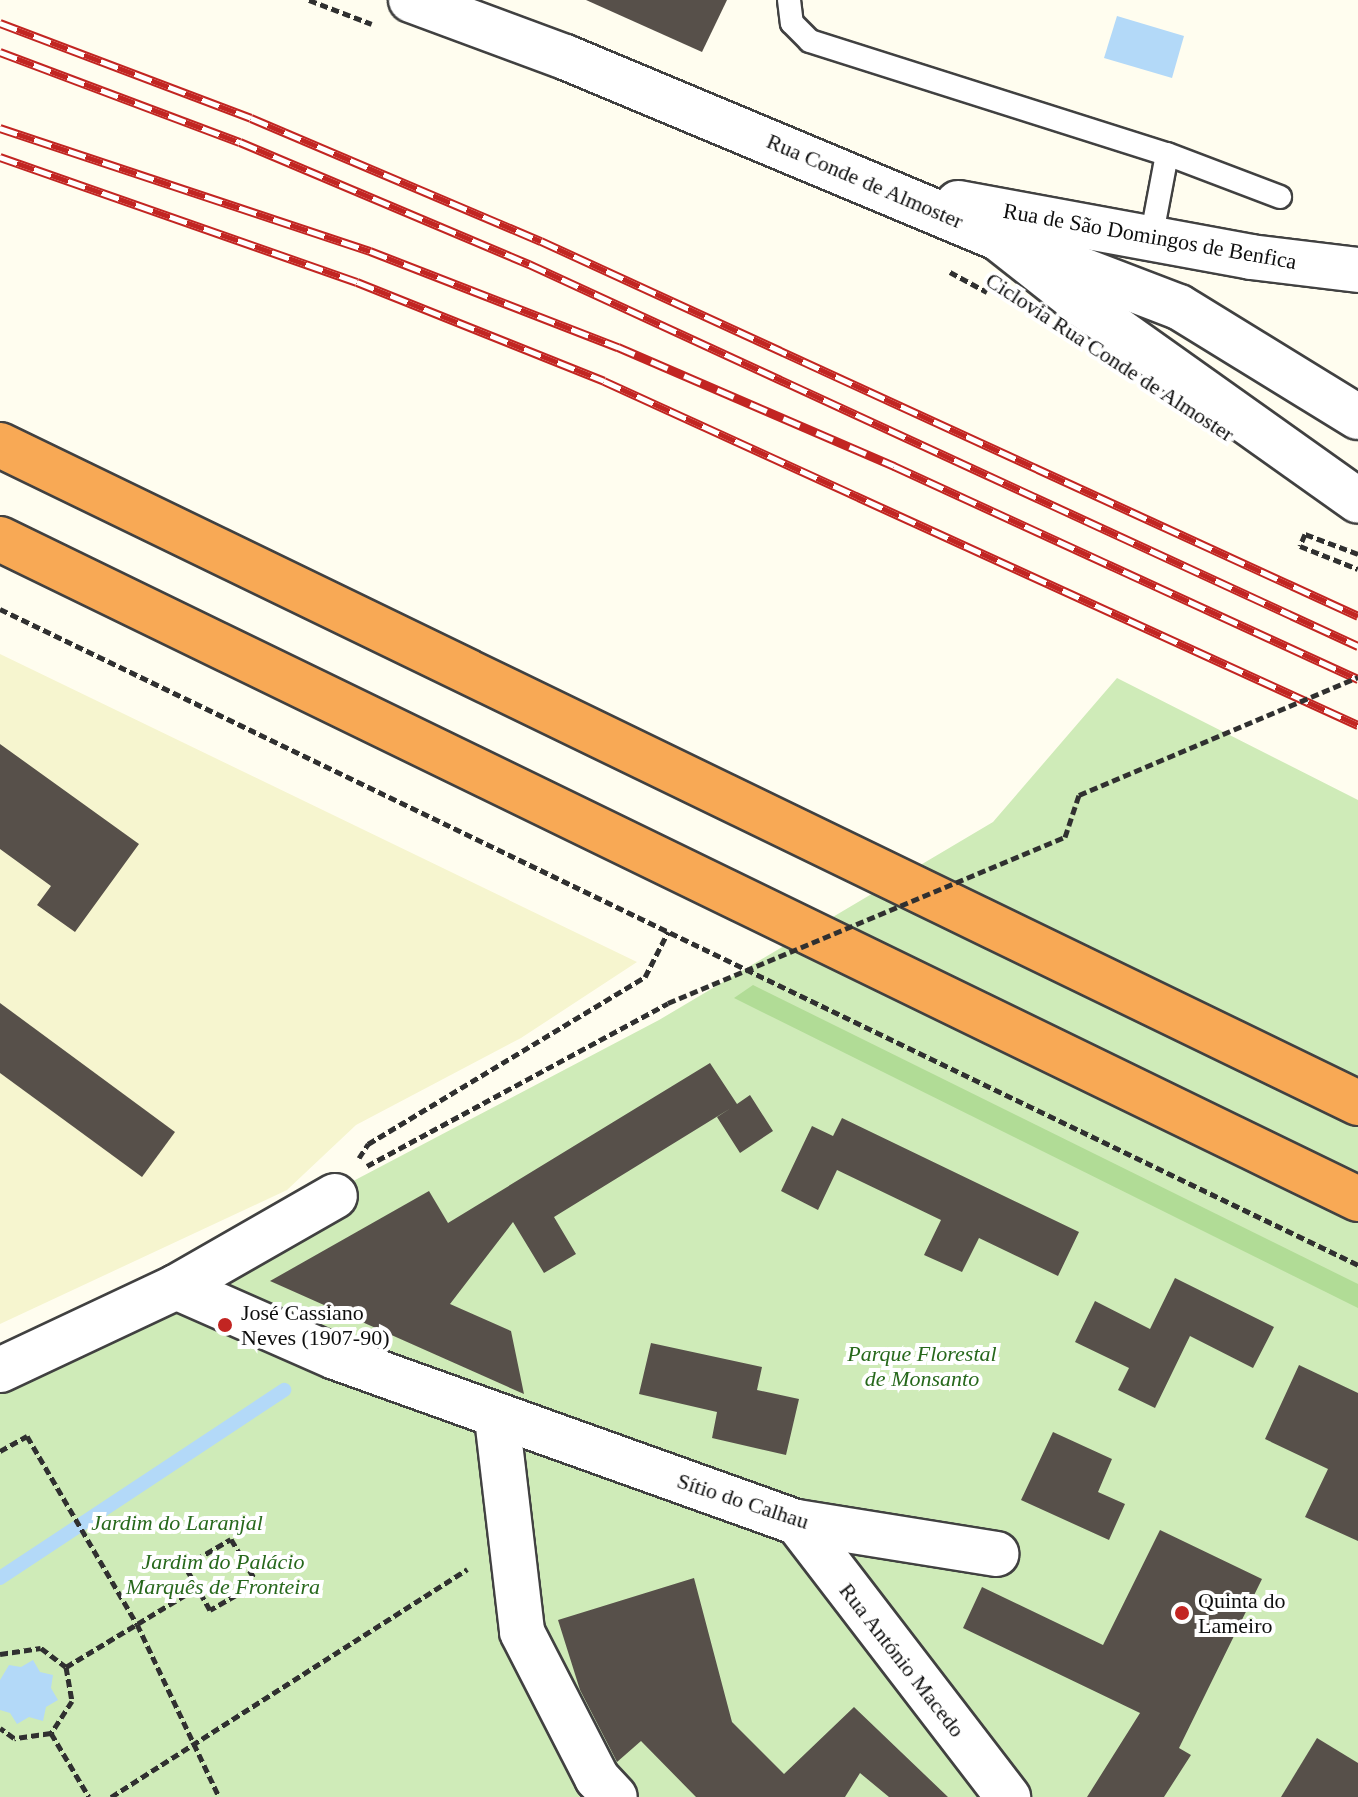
<!DOCTYPE html>
<meta charset="utf-8">
<style>
body{margin:0}
#map{position:relative;width:1358px;height:1797px;overflow:hidden;background:#fffdef;font-family:Georgia,serif}
div>[style]{position:absolute}
.farmland>*{inset:0;background:#f6f5cf}
.green>*{inset:0;background:#cfebb8}
.forest>*{inset:0;background:#b1dc96}
.water>*{inset:0;background:#b3d9f8}
.stream>*{height:14px;margin:-7px;padding:0 7px;transform-origin:7px;border-radius:7px;background:#b3d9f8}
.building>*{inset:0;background:#57504a}
.path>*{height:5px;margin-top:-2.5px;transform-origin:0;background:repeating-linear-gradient(90deg,#303030 0 8px,transparent 0 12px)}
.roads{filter:drop-shadow(2px 0 #414141) drop-shadow(-2px 0 #414141) drop-shadow(0 2px #414141) drop-shadow(0 -2px #414141)}
.lane>*{height:22px;margin:-11px;padding:0 11px;transform-origin:11px;border-radius:11px;background:#fff}
.street>*{height:44px;margin:-22px;padding:0 22px;transform-origin:22px;border-radius:22px;background:#fff}
.highway>*{height:44px;margin:-22px;padding:0 22px;transform-origin:22px;border-radius:22px;background:#f8a955}
.rail>*{height:9px;margin-top:-4.5px;transform-origin:0;background:repeating-linear-gradient(90deg,#fff 0 18px,#c22522 0 36px);box-sizing:border-box;border-block:2px solid #c22522}
.path-bridge>*{height:5px;margin-top:-2.5px;transform-origin:0;background:repeating-linear-gradient(90deg,#303030 0 8px,transparent 0 12px)}
.dots>*{width:22px;height:22px;translate:-50% -50%;box-sizing:border-box;border:4px solid #fff;border-radius:50%}
span{translate:-50% -50%;white-space:nowrap;text-align:center;line-height:1.15;-webkit-text-stroke:8px #fff;paint-order:stroke}
.street-label{font-size:22px;color:#0e0e0e}
.poi-label{font-size:22px;color:#0e0e0e}
.left{translate:0 -50%;text-align:left}
.park-label{font-size:22px;color:#27681c;font-style:italic}
</style>
<div id="map">
<div class="farmland">
<i style="clip-path:polygon(0 654px,637px 962px,521px 1038px,356px 1125px,287px 1190px,0 1324px)"></i>
</div>
<div class="green">
<i style="clip-path:polygon(1117px 678px,1358px 800px,1358px 1797px,0 1797px,0 1360px,222px 1250px,659px 1020px,993px 822px)"></i>
</div>
<div class="forest">
<i style="clip-path:polygon(753px 985px,1358px 1284px,1358px 1308px,734px 998px)"></i>
</div>
<div class="water">
<i style="clip-path:polygon(1117px 16px,1184px 36px,1172px 78px,1104px 58px)"></i>
<i style="clip-path:polygon(33px 1660px,40px 1672px,53px 1675px,51px 1688px,58px 1700px,46px 1707px,43px 1721px,29px 1717px,17px 1724px,10px 1713px,0 1710px,0 1680px,9px 1665px,21px 1667px)"></i>
</div>
<div class="stream">
<i style="left:0;top:1578px;width:341px;rotate:-33.5deg"></i>
</div>
<div class="building">
<i style="clip-path:polygon(586px 0,727px 0,702px 52px)"></i>
<i style="clip-path:polygon(0 744px,139px 844px,75px 932px,37px 905px,51px 886px,0 849px)"></i>
<i style="clip-path:polygon(0 1003px,175px 1132px,142px 1177px,0 1073px)"></i>
<i style="clip-path:polygon(710px 1063px,737px 1104px,750px 1095px,773px 1131px,740px 1153px,717px 1117px,731px 1108px,554px 1217px,576px 1254px,544px 1273px,513px 1222px,450px 1304px,511px 1331px,524px 1394px,270px 1281px,429px 1191px,448px 1223px)"></i>
<i style="clip-path:polygon(842px 1118px,1079px 1232px,1058px 1276px,979px 1238px,962px 1272px,924px 1255px,941px 1220px,837px 1170px,818px 1210px,781px 1191px,812px 1126px,833px 1136px)"></i>
<i style="clip-path:polygon(1175px 1278px,1274px 1327px,1253px 1368px,1190px 1336px,1155px 1408px,1118px 1390px,1129px 1368px,1075px 1342px,1095px 1301px,1150px 1329px)"></i>
<i style="clip-path:polygon(651px 1343px,762px 1367px,757px 1390px,799px 1399px,786px 1455px,712px 1438px,717px 1412px,639px 1394px)"></i>
<i style="clip-path:polygon(1299px 1365px,1358px 1393px,1358px 1541px,1305px 1517px,1328px 1469px,1265px 1439px)"></i>
<i style="clip-path:polygon(1053px 1432px,1112px 1459px,1098px 1492px,1125px 1504px,1109px 1540px,1021px 1500px)"></i>
<i style="clip-path:polygon(1160px 1530px,1262px 1579px,1179px 1748px,1191px 1755px,1164px 1797px,1087px 1797px,1140px 1713px,963px 1628px,982px 1587px,1103px 1645px)"></i>
<i style="clip-path:polygon(694px 1578px,732px 1722px,784px 1774px,854px 1707px,948px 1797px,889px 1797px,860px 1773px,845px 1797px,696px 1797px,641px 1741px,617px 1762px,580px 1690px,558px 1620px)"></i>
<i style="clip-path:polygon(1317px 1738px,1358px 1763px,1358px 1797px,1281px 1797px)"></i>
</div>
<div class="path">
<i style="left:309px;top:0;width:67px;rotate:20.9deg"></i>
<i style="left:950px;top:272px;width:42px;rotate:28.4deg"></i>
<i style="left:1358px;top:554px;width:57px;rotate:-159.3deg"></i>
<i style="left:1305px;top:534px;width:13px;rotate:113deg"></i>
<i style="left:1300px;top:546px;width:62px;rotate:21.6deg"></i>
<i style="left:0;top:609px;width:1508px;rotate:25.78deg"></i>
<i style="left:359px;top:1158px;width:17px;rotate:-57deg"></i>
<i style="left:368px;top:1144px;width:323px;rotate:-31.1deg"></i>
<i style="left:645px;top:977px;width:51px;rotate:-62.9deg"></i>
<i style="left:367px;top:1166px;width:342px;rotate:-28.4deg"></i>
<i style="left:0;top:1451px;width:31px;rotate:-29deg"></i>
<i style="left:27px;top:1436px;width:218px;rotate:59.7deg"></i>
<i style="left:137px;top:1624px;width:191px;rotate:64.6deg"></i>
<i style="left:231px;top:1539px;width:51px;rotate:59.4deg"></i>
<i style="left:257px;top:1583px;width:54px;rotate:150.1deg"></i>
<i style="left:210px;top:1610px;width:51px;rotate:-119.6deg"></i>
<i style="left:185px;top:1566px;width:53px;rotate:-30.4deg"></i>
<i style="left:0;top:1654px;width:41px;rotate:-8.3deg"></i>
<i style="left:41px;top:1648px;width:31px;rotate:37deg"></i>
<i style="left:66px;top:1667px;width:35px;rotate:80deg"></i>
<i style="left:72px;top:1701px;width:38px;rotate:123deg"></i>
<i style="left:51px;top:1733px;width:37px;rotate:172deg"></i>
<i style="left:14px;top:1738px;width:17px;rotate:-144deg"></i>
<i style="left:66px;top:1667px;width:153px;rotate:-31.1deg"></i>
<i style="left:51px;top:1733px;width:74px;rotate:59.3deg"></i>
<i style="left:111px;top:1797px;width:423px;rotate:-32.6deg"></i>
</div>
<div class="roads">
<div class="lane">
<i style="left:789px;top:0;width:23px;rotate:83deg"></i>
<i style="left:792px;top:23px;width:25px;rotate:45deg"></i>
<i style="left:810px;top:41px;width:374px;rotate:17.6deg"></i>
<i style="left:1167px;top:154px;width:121px;rotate:20.8deg"></i>
<i style="left:1151px;top:239px;width:86px;rotate:-79.3deg"></i>
</div>
<div class="street">
<i style="left:411px;top:0;width:164px;rotate:20.3deg"></i>
<i style="left:565px;top:57px;width:469px;rotate:22.7deg"></i>
<i style="left:998px;top:238px;width:110px;rotate:38.3deg"></i>
<i style="left:1084px;top:306px;width:336px;rotate:35.4deg"></i>
<i style="left:958px;top:203px;width:298px;rotate:10.4deg"></i>
<i style="left:1251px;top:257px;width:108px;rotate:6.9deg"></i>
<i style="left:1038px;top:253px;width:151px;rotate:21deg"></i>
<i style="left:1179px;top:307px;width:210px;rotate:31.6deg"></i>
<i style="left:176px;top:1287px;width:174px;rotate:23.8deg"></i>
<i style="left:335px;top:1357px;width:491px;rotate:19.7deg"></i>
<i style="left:797px;top:1522px;width:202px;rotate:9.1deg"></i>
<i style="left:0;top:1370px;width:195px;rotate:-25.2deg"></i>
<i style="left:176px;top:1287px;width:183px;rotate:-29.8deg"></i>
<i style="left:497px;top:1418px;width:215px;rotate:83.3deg"></i>
<i style="left:522px;top:1632px;width:164px;rotate:62.8deg"></i>
<i style="left:597px;top:1778px;width:26px;rotate:47deg"></i>
<i style="left:797px;top:1522px;width:347px;rotate:52.5deg"></i>
</div>
<div class="highway">
<i style="left:0;top:445px;width:1509px;rotate:25.85deg"></i>
<i style="left:0;top:539px;width:1510px;rotate:25.92deg"></i>
</div>
</div>
<div class="rail">
<i style="left:0;top:23px;width:268px;rotate:20.7deg"></i>
<i style="left:251px;top:118px;width:315px;rotate:23deg"></i>
<i style="left:541px;top:241px;width:899px;rotate:24.65deg"></i>
<i style="left:0;top:52px;width:256px;rotate:20.6deg"></i>
<i style="left:240px;top:142px;width:314px;rotate:22.9deg"></i>
<i style="left:529px;top:264px;width:913px;rotate:24.74deg"></i>
<i style="left:0;top:128px;width:390px;rotate:18.4deg"></i>
<i style="left:370px;top:251px;width:266px;rotate:21.2deg"></i>
<i style="left:618px;top:347px;width:301px;rotate:23.3deg"></i>
<i style="left:894px;top:466px;width:511px;rotate:24.66deg"></i>
<i style="left:0;top:157px;width:378px;rotate:19.3deg"></i>
<i style="left:357px;top:282px;width:266px;rotate:21.8deg"></i>
<i style="left:604px;top:381px;width:829px;rotate:24.52deg"></i>
</div>
<div class="path-bridge">
<i style="left:668px;top:1003px;width:430px;rotate:-22.7deg"></i>
<i style="left:1065px;top:837px;width:44px;rotate:-71.6deg"></i>
<i style="left:1079px;top:795px;width:303px;rotate:-22.9deg"></i>
</div>
<div class="dots">
<i style="left:225px;top:1325px;background:#c22522"></i>
<i style="left:1182px;top:1613px;background:#c22522"></i>
</div>
<div class="street-label">
<span style="left:865px;top:181px;rotate:23deg">Rua Conde de Almoster</span>
<span style="left:1150px;top:236px;rotate:10deg">Rua de São Domingos de Benfica</span>
<span style="left:1110px;top:357px;rotate:33deg">Ciclovia Rua Conde de Almoster</span>
<span style="left:743px;top:1501px;rotate:18deg">Sítio do Calhau</span>
<span style="left:902px;top:1660px;rotate:52deg">Rua António Macedo</span>
</div>
<div class="poi-label">
<span class="left" style="left:241px;top:1325px">José Cassiano<br>Neves (1907-90)</span>
<span class="left" style="left:1198px;top:1613px">Quinta do<br>Lameiro</span>
</div>
<div class="park-label">
<span style="left:922px;top:1366px">Parque Florestal<br>de Monsanto</span>
<span style="left:177px;top:1523px">Jardim do Laranjal</span>
<span style="left:223px;top:1574px">Jardim do Palácio<br>Marquês de Fronteira</span>
</div>
</div>
